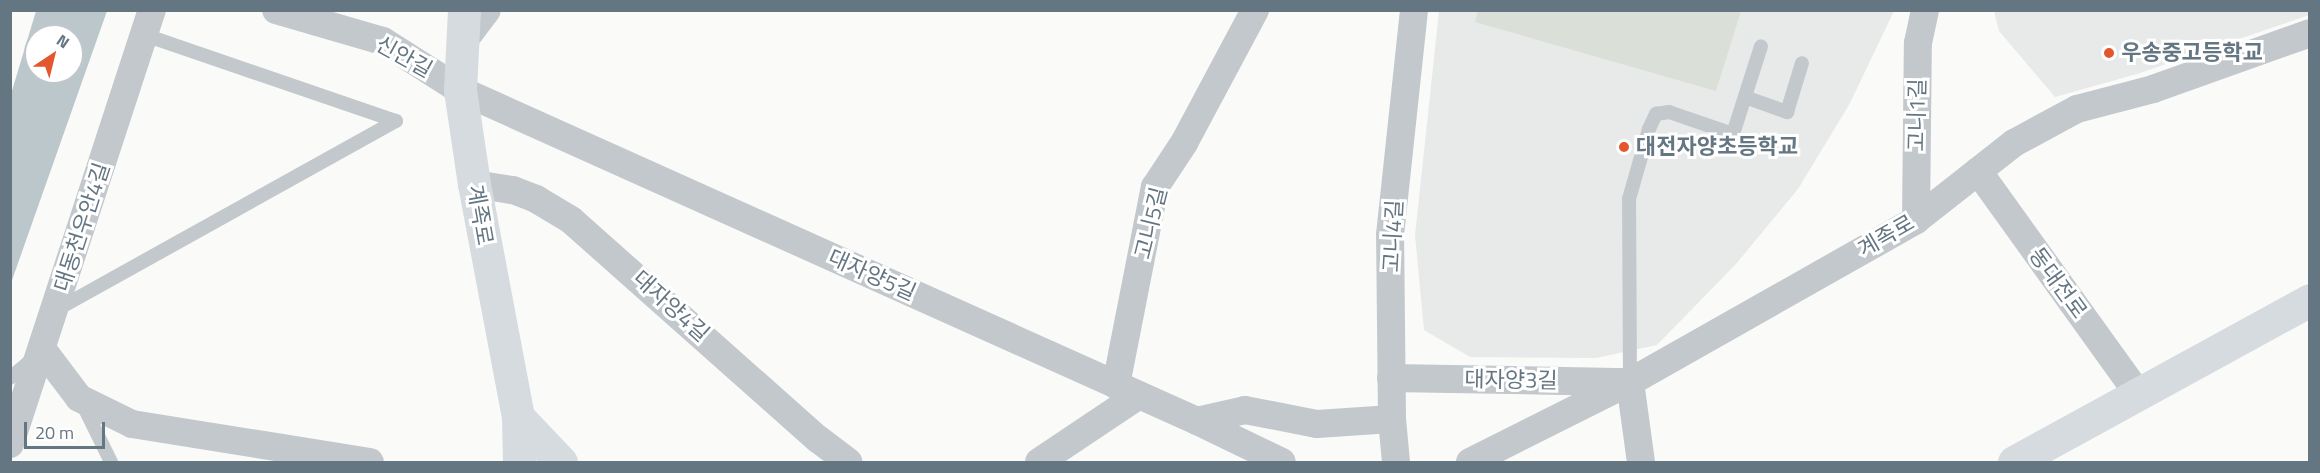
<!DOCTYPE html>
<meta charset="utf-8">
<style>
body{margin:0}
#map{position:relative;width:2320px;height:473px;overflow:hidden;background:#fafaf8;font-family:"Titillium Web","Noto Sans KR",sans-serif}
div>[style]{position:absolute}
.built>*{inset:0;background:#e8e9e9}
.green>*{inset:0;background:#dadfd7}
.water>*{inset:0;background:#bbc7cb}
.lane>*{height:14px;margin:-7px;padding:0 7px;transform-origin:7px;border-radius:7px;background:#c3c8cc}
.street>*{height:28px;margin:-14px;padding:0 14px;transform-origin:14px;border-radius:14px;background:#c3c8cc}
.secondary>*{height:33px;margin:-16.5px;padding:0 16.5px;transform-origin:16.5px;border-radius:16.5px;background:#d6dbdf}
.dots>*{width:16px;height:16px;translate:-50% -50%;box-sizing:border-box;border:3px solid #fff;border-radius:50%}
span{translate:-50% -50%;white-space:nowrap;text-align:center;line-height:1.15;-webkit-text-stroke:6px #fff;paint-order:stroke}
.poi-label{font-size:22px;color:#657683;font-weight:700}
.left{translate:0 -50%;text-align:left}
.street-label{font-size:22px;color:#657683}
.frame{position:absolute;inset:0;border:12px solid #657683;pointer-events:none}
.north{position:absolute;left:24px;top:24px;width:60px;height:60px;box-sizing:border-box;background:#fff;border:2px solid #c1c8cd;border-radius:50%;rotate:35deg;font-size:16px;font-weight:700;line-height:24px;text-align:center;color:#657683}
.north::after{content:'';display:block;margin:auto;width:21px;height:27px;background:#e4572e;clip-path:polygon(50% 0,100% 100%,50% 72%,0 100%)}
.scale{position:absolute;left:24px;top:422px;width:81px;height:27px;box-sizing:border-box;border:3px solid #657683;border-top:0;padding-left:8px;font-size:18px;line-height:21px;white-space:nowrap;color:#657683;-webkit-text-stroke:4px #fff;paint-order:stroke}
</style>
<div id="map">
<div class="built">
<i style="clip-path:polygon(2309px 10px,2309px 15px,2137px 74px,2055px 97px,1999px 31px,1994px 11px)"></i>
<i style="clip-path:polygon(1439px 11px,1894px 11px,1849px 105px,1798px 189px,1736px 264px,1657px 345px,1596px 358px,1470px 357px,1424px 330px,1415px 235px)"></i>
</div>
<div class="green">
<i style="clip-path:polygon(1478px 10px,1741px 10px,1741px 11px,1716px 91px,1475px 22px)"></i>
</div>
<div class="water">
<i style="clip-path:polygon(evenodd,36px 11px,107px 11px,11px 283px,11px 94px,36px 11px,36px 36px,72px 36px,72px 72px,36px 72px,36px 36px)"></i>
</div>
<div class="lane">
<i style="left:1745px;top:97px;width:45px;rotate:19.7deg"></i>
<i style="left:1787px;top:112px;width:51px;rotate:-73deg"></i>
<i style="left:56px;top:310px;width:389px;rotate:-29.1deg"></i>
<i style="left:396px;top:121px;width:265px;rotate:-161.1deg"></i>
<i style="left:10px;top:378px;width:30px;rotate:-40deg"></i>
<i style="left:1630px;top:382px;width:183px;rotate:-90.3deg"></i>
<i style="left:1629px;top:199px;width:73px;rotate:-74.1deg"></i>
<i style="left:1649px;top:129px;width:17px;rotate:-65deg"></i>
<i style="left:1656px;top:114px;width:13px;rotate:-9deg"></i>
<i style="left:1669px;top:112px;width:68px;rotate:19deg"></i>
<i style="left:1733px;top:134px;width:92px;rotate:-72.3deg"></i>
<i style="left:82px;top:403px;width:66px;rotate:63.8deg"></i>
</div>
<div class="street">
<i style="left:276px;top:10px;width:111px;rotate:16.2deg"></i>
<i style="left:383px;top:41px;width:91px;rotate:32.5deg"></i>
<i style="left:460px;top:90px;width:808px;rotate:24.19deg"></i>
<i style="left:1197px;top:421px;width:94px;rotate:25.8deg"></i>
<i style="left:462px;top:43px;width:41px;rotate:-52.9deg"></i>
<i style="left:1978px;top:171px;width:274px;rotate:54.3deg"></i>
<i style="left:474px;top:184px;width:39px;rotate:9deg"></i>
<i style="left:513px;top:190px;width:25px;rotate:21deg"></i>
<i style="left:536px;top:199px;width:41px;rotate:31deg"></i>
<i style="left:571px;top:220px;width:330px;rotate:41.6deg"></i>
<i style="left:818px;top:439px;width:38px;rotate:37deg"></i>
<i style="left:1916px;top:220px;width:177px;rotate:-89.4deg"></i>
<i style="left:1918px;top:43px;width:34px;rotate:-78deg"></i>
<i style="left:42px;top:349px;width:61px;rotate:52.9deg"></i>
<i style="left:79px;top:398px;width:59px;rotate:26.1deg"></i>
<i style="left:132px;top:424px;width:241px;rotate:9.1deg"></i>
<i style="left:1391px;top:378px;width:239px;rotate:1deg"></i>
<i style="left:1630px;top:382px;width:81px;rotate:82.2deg"></i>
<i style="left:1116px;top:385px;width:202px;rotate:-78.9deg"></i>
<i style="left:1155px;top:187px;width:53px;rotate:-56.6deg"></i>
<i style="left:1184px;top:143px;width:151px;rotate:-61.9deg"></i>
<i style="left:1197px;top:421px;width:49px;rotate:-12.9deg"></i>
<i style="left:1245px;top:410px;width:73px;rotate:11deg"></i>
<i style="left:1317px;top:424px;width:75px;rotate:-3.8deg"></i>
<i style="left:10px;top:444px;width:457px;rotate:-71.9deg"></i>
<i style="left:1039px;top:462px;width:120px;rotate:-33.8deg"></i>
<i style="left:1396px;top:462px;width:43px;rotate:-95.3deg"></i>
<i style="left:1392px;top:419px;width:184px;rotate:-90.6deg"></i>
<i style="left:1390px;top:235px;width:226px;rotate:-83.9deg"></i>
<i style="left:1470px;top:462px;width:179px;rotate:-26.6deg"></i>
<i style="left:1630px;top:382px;width:329px;rotate:-29.5deg"></i>
<i style="left:1916px;top:220px;width:125px;rotate:-38.2deg"></i>
<i style="left:2014px;top:143px;width:72px;rotate:-28.4deg"></i>
<i style="left:2077px;top:109px;width:79px;rotate:-14.7deg"></i>
<i style="left:2153px;top:89px;width:167px;rotate:-19.6deg"></i>
</div>
<div class="secondary">
<i style="left:464px;top:10px;width:80px;rotate:92.9deg"></i>
<i style="left:460px;top:90px;width:95px;rotate:81.5deg"></i>
<i style="left:474px;top:184px;width:237px;rotate:79.3deg"></i>
<i style="left:518px;top:417px;width:45px;rotate:88.7deg"></i>
<i style="left:518px;top:417px;width:62px;rotate:46.3deg"></i>
<i style="left:2014px;top:462px;width:337px;rotate:-28.7deg"></i>
</div>
<div class="dots">
<i style="left:2109px;top:53px;background:#e4572e"></i>
<i style="left:1624px;top:147px;background:#e4572e"></i>
</div>
<div class="poi-label">
<span class="left" style="left:2121px;top:53px">우송중고등학교</span>
<span class="left" style="left:1636px;top:147px">대전자양초등학교</span>
</div>
<div class="street-label">
<span style="left:404px;top:57px;rotate:29deg">신안길</span>
<span style="left:1917px;top:115px;rotate:-89deg">고니1길</span>
<span style="left:480px;top:215px;rotate:80deg">계족로</span>
<span style="left:1151px;top:223px;rotate:-76deg">고니5길</span>
<span style="left:82px;top:227px;rotate:-72deg">대동천우안4길</span>
<span style="left:1393px;top:236px;rotate:-87deg">고니4길</span>
<span style="left:1886px;top:236px;rotate:-30deg">계족로</span>
<span style="left:872px;top:275px;rotate:24deg">대자양5길</span>
<span style="left:2058px;top:283px;rotate:54deg">동대전로</span>
<span style="left:671px;top:306px;rotate:42deg">대자양4길</span>
<span style="left:1511px;top:380px;rotate:1deg">대자양3길</span>
</div>
<div class="frame"></div>
<div class="north">N</div>
<div class="scale">20 m</div>
</div>
